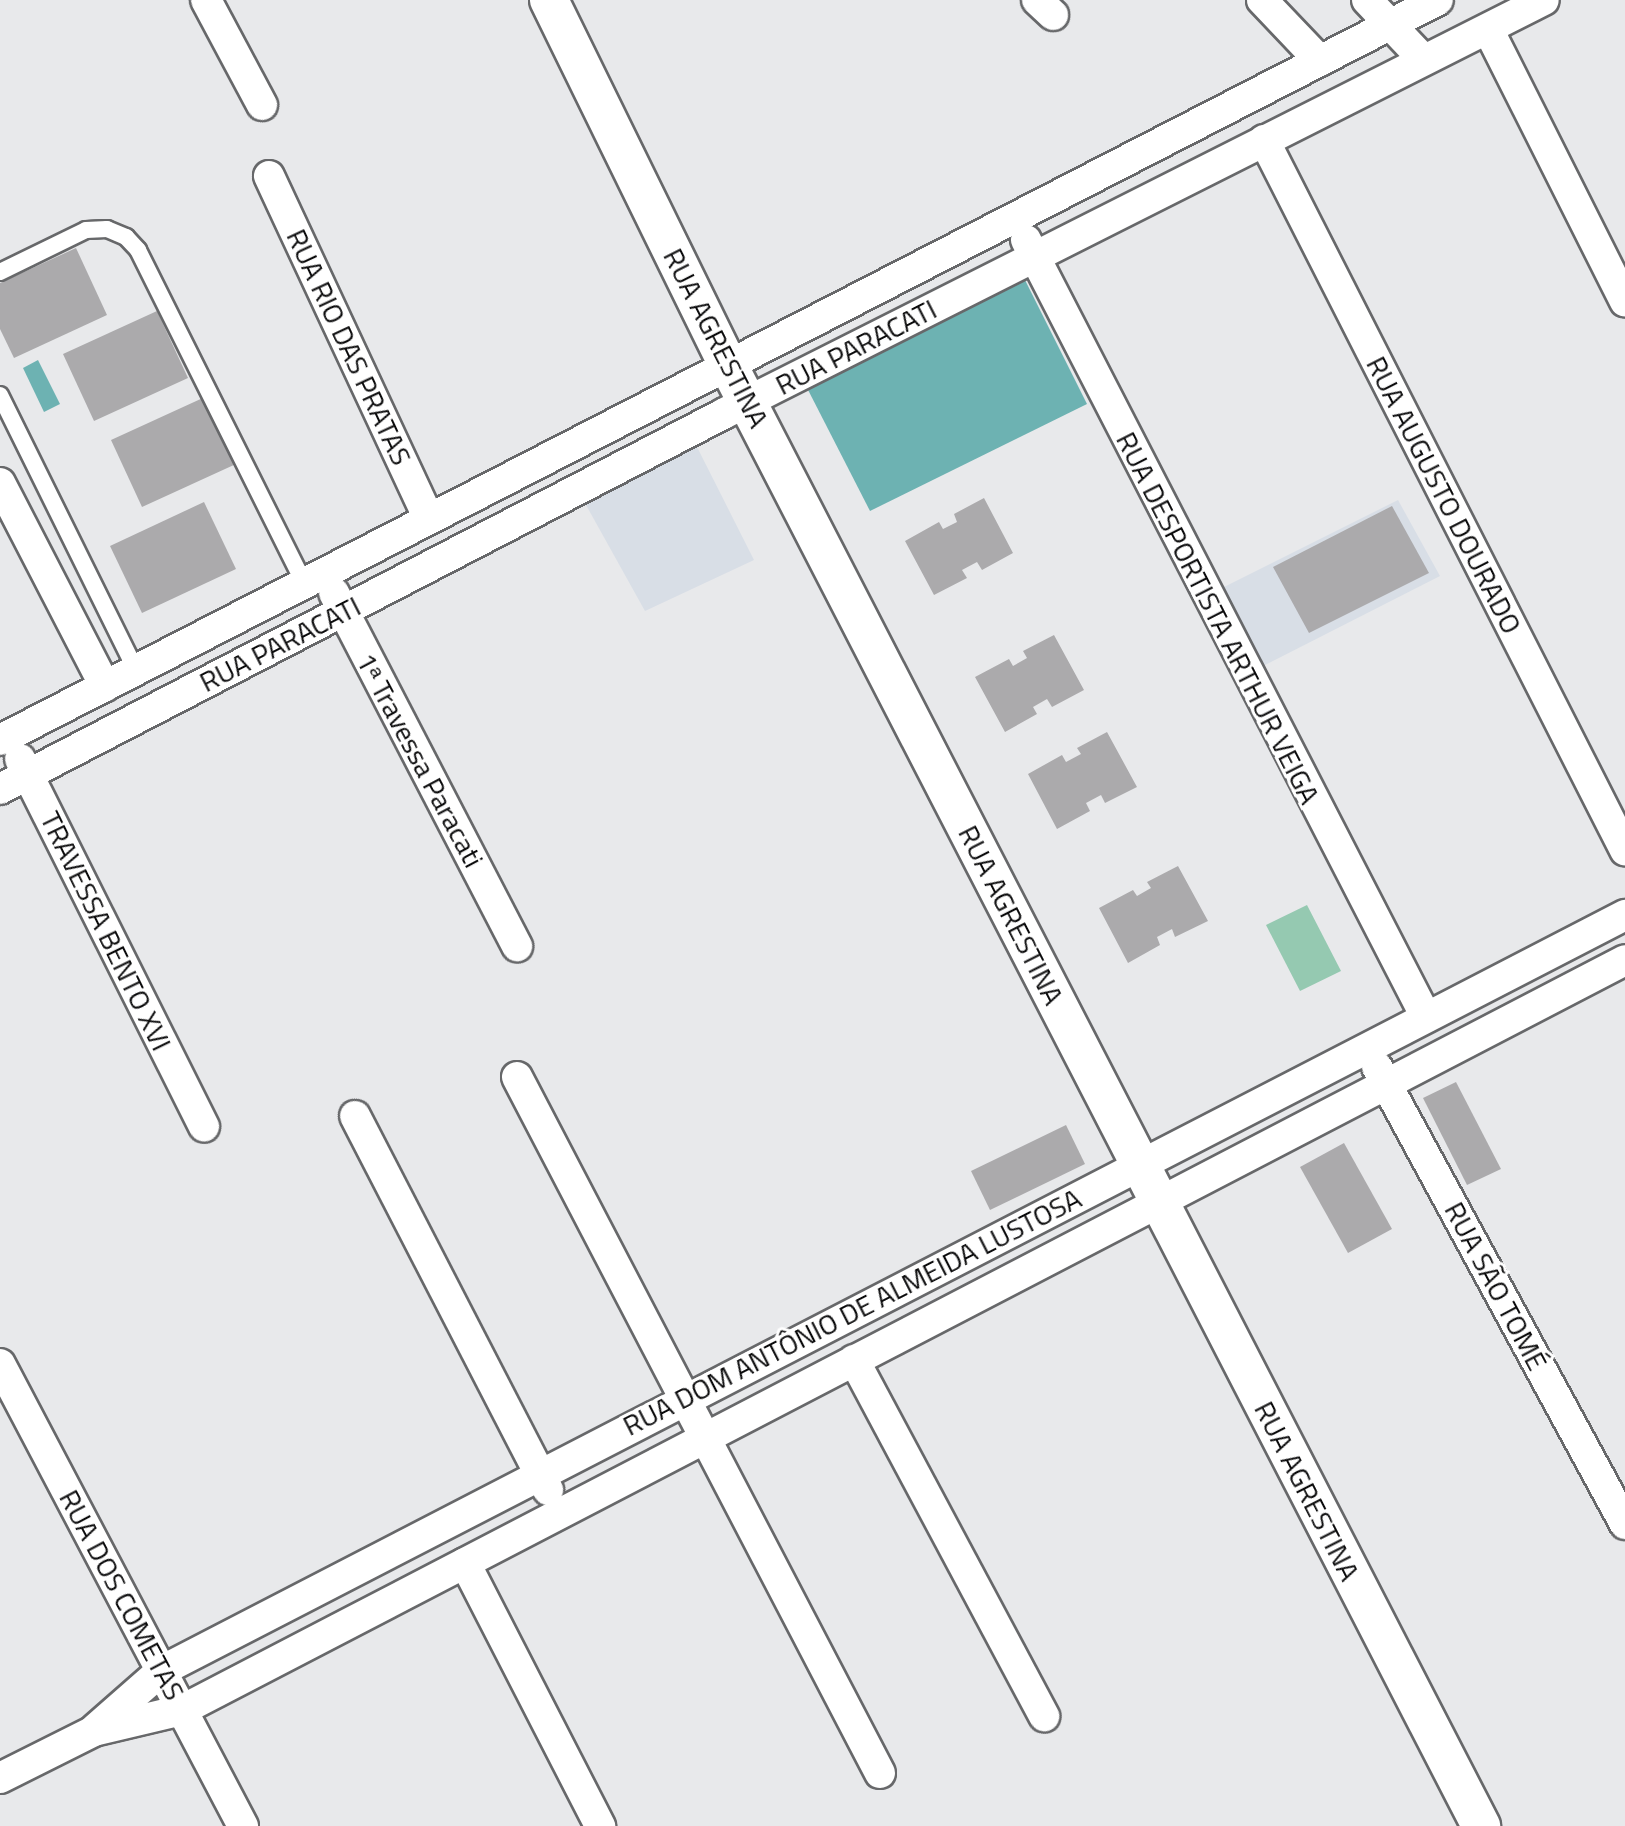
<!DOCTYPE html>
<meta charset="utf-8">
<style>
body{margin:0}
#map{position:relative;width:1625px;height:1826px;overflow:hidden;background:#e8e9eb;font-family:"Titillium Web",sans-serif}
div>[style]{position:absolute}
.built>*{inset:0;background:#d8dee6}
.green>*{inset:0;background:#95c9b1}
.water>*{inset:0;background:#6db2b2}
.building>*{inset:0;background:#abaaac}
.roads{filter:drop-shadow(2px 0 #67686a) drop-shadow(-2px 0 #67686a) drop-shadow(0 2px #67686a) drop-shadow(0 -2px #67686a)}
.service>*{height:16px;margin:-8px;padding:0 8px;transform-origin:8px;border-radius:8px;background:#fff}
.minor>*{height:30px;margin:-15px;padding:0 15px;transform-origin:15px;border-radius:15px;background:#fff}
.tertiary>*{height:38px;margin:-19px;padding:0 19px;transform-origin:19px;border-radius:19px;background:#fff}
span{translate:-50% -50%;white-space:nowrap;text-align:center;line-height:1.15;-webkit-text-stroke:6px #fff;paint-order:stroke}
.street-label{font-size:28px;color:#0b0b0c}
</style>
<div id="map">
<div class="built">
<i style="clip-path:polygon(694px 441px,754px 560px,645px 611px,581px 496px)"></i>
<i style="clip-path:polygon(1398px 500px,1440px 576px,1259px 668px,1218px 590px)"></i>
</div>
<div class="green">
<i style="clip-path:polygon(1307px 905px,1341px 971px,1300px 991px,1266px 925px)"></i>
</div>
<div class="water">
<i style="clip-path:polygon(1022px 274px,1087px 404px,870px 511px,805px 384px)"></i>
<i style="clip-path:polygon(38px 360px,60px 404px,44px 412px,23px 368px)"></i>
</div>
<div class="building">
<i style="clip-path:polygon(76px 248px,107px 315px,14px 358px,0 329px,0 283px)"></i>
<i style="clip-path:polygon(157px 311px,188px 378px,94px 421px,63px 354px)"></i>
<i style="clip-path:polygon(205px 397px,236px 464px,142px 507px,111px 440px)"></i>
<i style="clip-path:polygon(984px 498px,1013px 553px,982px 570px,977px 562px,962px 570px,967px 578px,934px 595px,905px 541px,939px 522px,943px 529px,957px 522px,954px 514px)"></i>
<i style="clip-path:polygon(204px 502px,236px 569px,142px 613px,110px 546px)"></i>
<i style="clip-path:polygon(1392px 506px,1429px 573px,1309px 633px,1273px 567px)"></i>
<i style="clip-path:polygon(1054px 635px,1084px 690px,1052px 707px,1047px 699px,1033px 707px,1037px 714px,1005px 732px,975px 677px,1009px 659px,1013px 666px,1027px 658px,1023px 651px)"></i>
<i style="clip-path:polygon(1107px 732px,1137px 787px,1105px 803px,1101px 795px,1086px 803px,1090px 811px,1057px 829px,1028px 774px,1062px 755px,1066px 762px,1081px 754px,1077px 748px)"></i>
<i style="clip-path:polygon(1178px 866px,1208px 921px,1175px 937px,1172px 929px,1157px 937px,1160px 945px,1128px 963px,1099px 908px,1133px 890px,1137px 896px,1151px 888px,1147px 882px)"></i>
<i style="clip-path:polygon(1456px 1082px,1501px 1169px,1467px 1185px,1423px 1098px)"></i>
<i style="clip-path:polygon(1066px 1125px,1085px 1164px,990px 1210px,971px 1171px)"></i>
<i style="clip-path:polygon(1344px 1143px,1392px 1229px,1348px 1253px,1300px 1167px)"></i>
</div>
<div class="roads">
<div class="service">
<i style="left:0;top:272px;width:96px;rotate:-26deg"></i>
<i style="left:86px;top:230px;width:21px;rotate:-3deg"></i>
<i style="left:107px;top:229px;width:21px;rotate:23deg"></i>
<i style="left:126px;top:237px;width:18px;rotate:47deg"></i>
<i style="left:138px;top:250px;width:372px;rotate:63.5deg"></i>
<i style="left:0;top:395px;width:307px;rotate:63.7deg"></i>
</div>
<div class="minor">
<i style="left:206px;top:0;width:119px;rotate:61.9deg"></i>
<i style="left:1037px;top:0;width:22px;rotate:43deg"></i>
<i style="left:1262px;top:0;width:84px;rotate:46.4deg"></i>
<i style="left:1367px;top:0;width:80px;rotate:46.5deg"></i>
<i style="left:1488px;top:29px;width:305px;rotate:63.3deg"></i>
<i style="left:1264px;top:140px;width:797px;rotate:63.05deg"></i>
<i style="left:269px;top:176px;width:378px;rotate:65deg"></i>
<i style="left:1026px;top:240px;width:874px;rotate:62.76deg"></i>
<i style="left:0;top:483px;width:229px;rotate:62.7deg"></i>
<i style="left:334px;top:593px;width:398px;rotate:62.6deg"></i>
<i style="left:0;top:740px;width:1617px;rotate:-27.23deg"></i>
<i style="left:20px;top:759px;width:411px;rotate:63.4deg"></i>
<i style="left:0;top:789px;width:814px;rotate:-27.41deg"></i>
<i style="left:723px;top:414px;width:919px;rotate:-26.76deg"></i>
<i style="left:1377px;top:1067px;width:520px;rotate:61.51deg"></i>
<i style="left:517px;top:1077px;width:785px;rotate:62.46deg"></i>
<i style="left:355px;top:1116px;width:421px;rotate:62.7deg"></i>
<i style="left:854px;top:1360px;width:404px;rotate:61.9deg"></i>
<i style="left:0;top:1364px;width:522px;rotate:62.26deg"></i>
<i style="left:465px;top:1563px;width:296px;rotate:62.8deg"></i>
<i style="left:95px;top:1729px;width:88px;rotate:-41.3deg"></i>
<i style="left:161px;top:1671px;width:1648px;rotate:-27.31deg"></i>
<i style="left:0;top:1778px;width:105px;rotate:-26.6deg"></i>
<i style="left:94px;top:1731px;width:90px;rotate:-13.4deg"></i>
<i style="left:182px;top:1710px;width:1626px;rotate:-27.46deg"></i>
</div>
<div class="tertiary">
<i style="left:549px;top:0;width:407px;rotate:63.9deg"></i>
<i style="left:728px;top:365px;width:1644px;rotate:62.73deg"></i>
</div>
</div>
<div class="street-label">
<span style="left:716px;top:338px;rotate:63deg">RUA AGRESTINA</span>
<span style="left:349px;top:347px;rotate:65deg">RUA RIO DAS PRATAS</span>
<span style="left:856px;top:347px;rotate:-27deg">RUA PARACATI</span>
<span style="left:1444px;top:495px;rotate:63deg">RUA AUGUSTO DOURADO</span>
<span style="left:1218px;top:618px;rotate:63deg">RUA DESPORTISTA ARTHUR VEIGA</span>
<span style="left:280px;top:644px;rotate:-27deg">RUA PARACATI</span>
<span style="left:420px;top:760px;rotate:62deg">1ᵃ Travessa Paracati</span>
<span style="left:1011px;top:915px;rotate:63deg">RUA AGRESTINA</span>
<span style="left:106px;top:931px;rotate:64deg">TRAVESSA BENTO XVI</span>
<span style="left:1496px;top:1286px;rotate:62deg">RUA SÃO TOMÉ</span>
<span style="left:852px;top:1312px;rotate:-27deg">RUA DOM ANTÔNIO DE ALMEIDA LUSTOSA</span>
<span style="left:1307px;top:1491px;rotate:63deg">RUA AGRESTINA</span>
<span style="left:122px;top:1595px;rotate:62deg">RUA DOS COMETAS</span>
</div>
</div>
